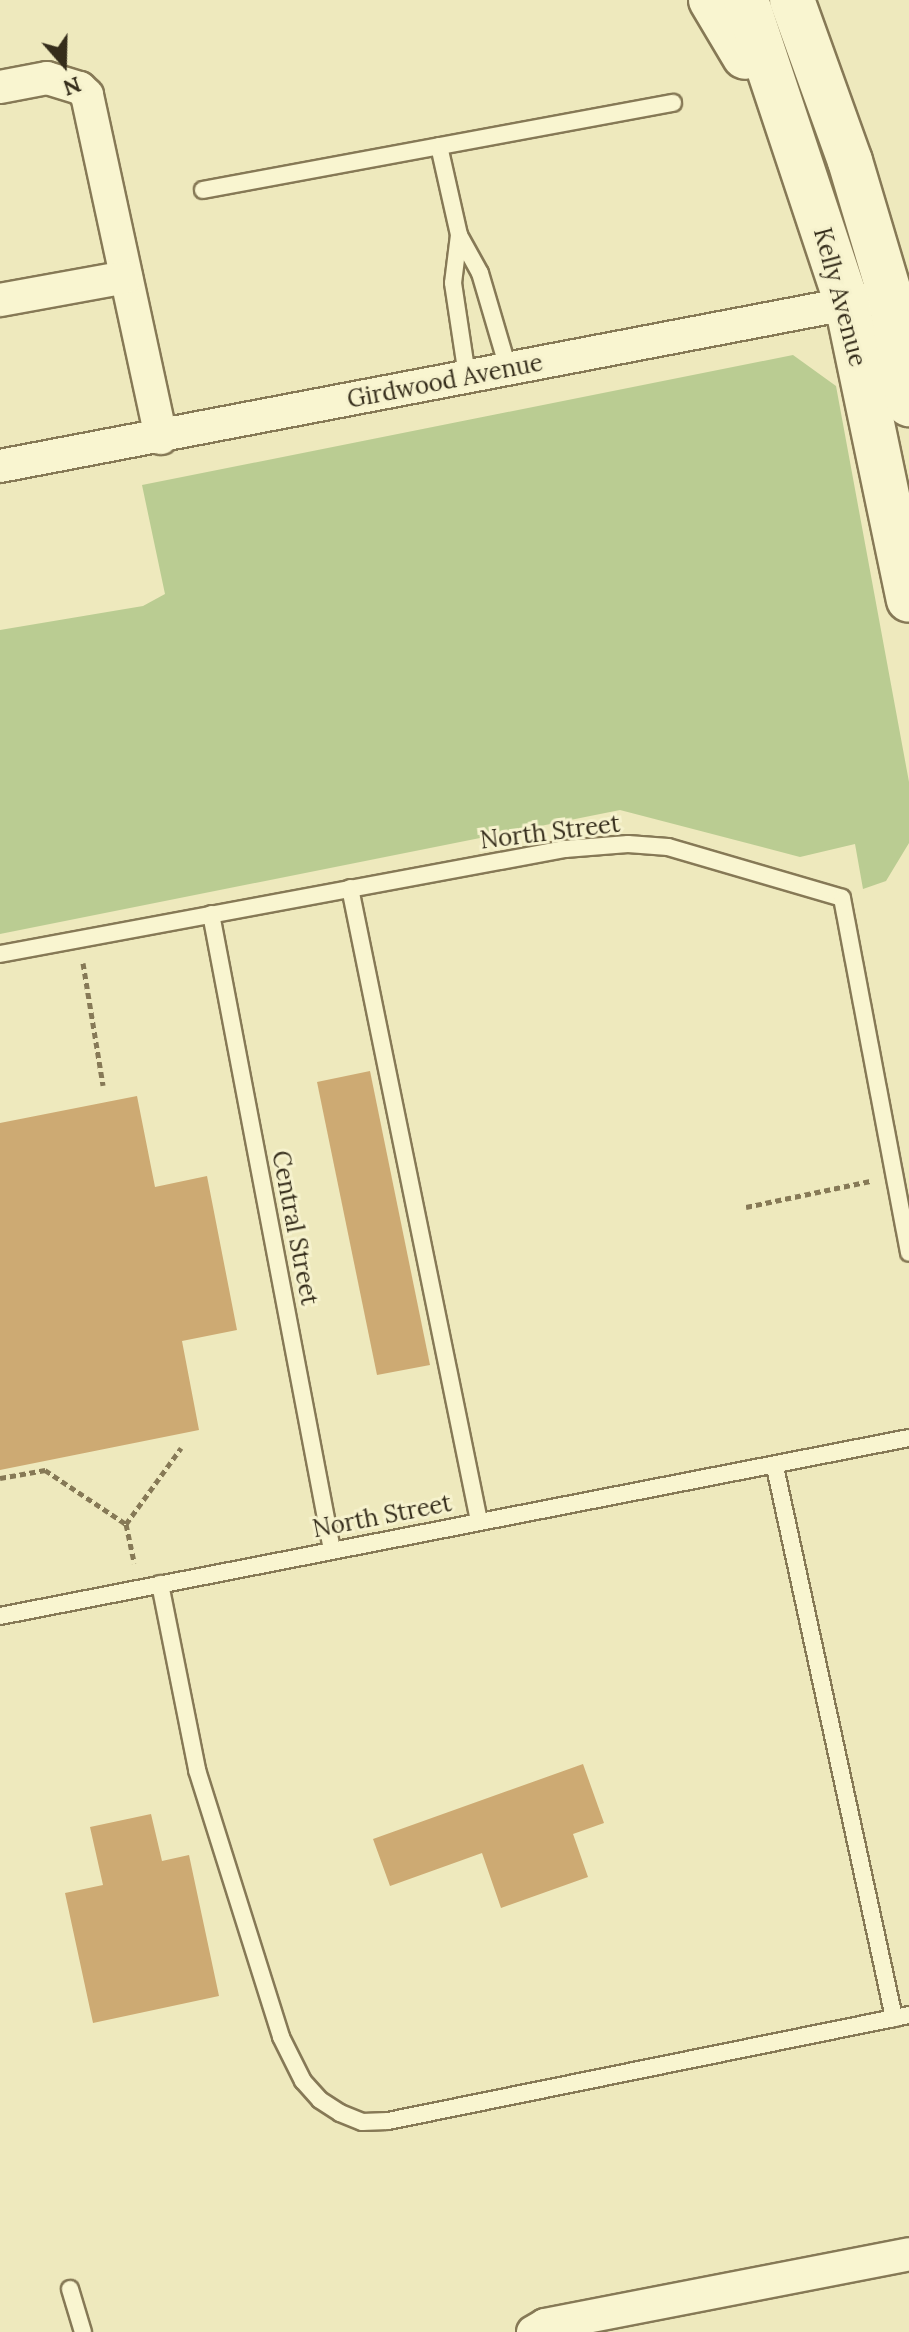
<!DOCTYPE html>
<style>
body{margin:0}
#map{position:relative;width:909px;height:2332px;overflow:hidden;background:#eee9bd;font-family:Lora,serif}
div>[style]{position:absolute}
.green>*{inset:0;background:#bacc92}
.building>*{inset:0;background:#cdaa73}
.path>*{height:5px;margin-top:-2.5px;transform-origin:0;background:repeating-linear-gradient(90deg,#867956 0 6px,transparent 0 10px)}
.roads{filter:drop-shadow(2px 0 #867956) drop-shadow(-2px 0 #867956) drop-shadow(0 2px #867956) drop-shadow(0 -2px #867956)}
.lane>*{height:16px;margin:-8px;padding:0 8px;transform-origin:8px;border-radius:8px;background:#f9f5d0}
.street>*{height:32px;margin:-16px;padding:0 16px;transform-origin:16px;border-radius:16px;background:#f9f5d0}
.secondary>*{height:44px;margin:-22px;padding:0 22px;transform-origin:22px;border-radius:22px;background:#f9f5d0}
span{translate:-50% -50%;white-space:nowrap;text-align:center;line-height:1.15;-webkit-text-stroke:6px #f6f2cd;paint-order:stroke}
.street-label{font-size:24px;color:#352d1b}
.north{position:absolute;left:24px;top:24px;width:80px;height:80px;-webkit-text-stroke:6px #f6f2cd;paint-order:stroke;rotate:160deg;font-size:22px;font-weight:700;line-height:32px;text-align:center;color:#352d1b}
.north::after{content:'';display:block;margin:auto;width:28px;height:36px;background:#352d1b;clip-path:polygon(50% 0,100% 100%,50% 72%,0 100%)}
</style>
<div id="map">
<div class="green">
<i style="clip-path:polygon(793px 355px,836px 386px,909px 782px,909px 843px,886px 881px,863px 889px,855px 844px,800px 857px,620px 810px,0 934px,0 630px,143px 606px,165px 594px,142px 485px)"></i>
</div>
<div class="building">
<i style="clip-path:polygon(370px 1071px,430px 1365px,377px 1375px,317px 1082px)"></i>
<i style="clip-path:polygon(137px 1096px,155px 1187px,207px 1176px,237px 1330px,182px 1341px,199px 1430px,0 1470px,0 1123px)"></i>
<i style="clip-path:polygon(583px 1764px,604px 1823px,573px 1834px,588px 1877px,501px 1908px,482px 1853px,390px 1886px,373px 1839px)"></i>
<i style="clip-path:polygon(151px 1814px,162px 1861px,189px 1855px,219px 1996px,93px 2023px,65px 1893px,103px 1885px,90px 1827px)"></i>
</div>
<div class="path">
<i style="left:83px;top:963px;width:124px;rotate:80.7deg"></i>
<i style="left:746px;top:1207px;width:127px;rotate:-11.8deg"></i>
<i style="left:0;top:1478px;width:46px;rotate:-10.1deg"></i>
<i style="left:45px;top:1470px;width:97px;rotate:33.7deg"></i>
<i style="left:126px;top:1524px;width:40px;rotate:78deg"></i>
<i style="left:126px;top:1524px;width:94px;rotate:-54.1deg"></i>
</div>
<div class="roads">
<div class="lane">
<i style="left:439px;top:146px;width:91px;rotate:77.3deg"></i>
<i style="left:459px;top:235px;width:43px;rotate:61.1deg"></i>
<i style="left:480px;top:273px;width:99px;rotate:73.6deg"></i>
<i style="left:203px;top:190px;width:478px;rotate:-10.5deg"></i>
<i style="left:459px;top:235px;width:48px;rotate:97.1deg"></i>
<i style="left:453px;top:283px;width:94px;rotate:81.4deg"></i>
<i style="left:350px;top:888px;width:646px;rotate:78.48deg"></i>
<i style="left:211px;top:914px;width:647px;rotate:79.23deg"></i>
<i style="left:0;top:954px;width:575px;rotate:-10.53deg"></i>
<i style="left:565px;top:849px;width:63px;rotate:-4.5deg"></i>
<i style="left:628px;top:844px;width:40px;rotate:4.3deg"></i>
<i style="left:668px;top:847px;width:181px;rotate:16.3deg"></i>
<i style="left:842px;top:898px;width:361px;rotate:79.3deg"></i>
<i style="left:775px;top:1467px;width:564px;rotate:77.81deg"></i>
<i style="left:160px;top:1584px;width:190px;rotate:78.7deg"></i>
<i style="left:197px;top:1770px;width:280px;rotate:72.5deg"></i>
<i style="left:281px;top:2037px;width:49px;rotate:63.4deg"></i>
<i style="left:303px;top:2081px;width:25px;rotate:48deg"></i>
<i style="left:320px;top:2100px;width:24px;rotate:33deg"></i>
<i style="left:340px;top:2113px;width:24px;rotate:22deg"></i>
<i style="left:362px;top:2122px;width:26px;rotate:-2deg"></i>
<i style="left:388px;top:2121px;width:532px;rotate:-11.5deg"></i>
<i style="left:0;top:1616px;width:926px;rotate:-11.08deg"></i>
<i style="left:70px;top:2289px;width:45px;rotate:73.2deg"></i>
</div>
<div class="street">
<i style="left:0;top:87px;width:48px;rotate:-10.8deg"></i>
<i style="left:47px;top:78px;width:34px;rotate:17deg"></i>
<i style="left:80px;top:88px;width:10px;rotate:45deg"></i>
<i style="left:87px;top:95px;width:351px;rotate:77.8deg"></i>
<i style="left:0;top:300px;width:128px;rotate:-10.3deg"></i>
<i style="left:0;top:466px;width:883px;rotate:-10.84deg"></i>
<i style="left:533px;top:2332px;width:14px;rotate:-30deg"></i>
<i style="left:545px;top:2325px;width:371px;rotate:-11deg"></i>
</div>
<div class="secondary">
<i style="left:711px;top:0;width:66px;rotate:59.2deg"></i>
<i style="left:746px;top:0;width:320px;rotate:71.6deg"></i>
<i style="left:847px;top:304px;width:302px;rotate:78.2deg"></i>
<i style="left:792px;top:0;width:171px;rotate:70.2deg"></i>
<i style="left:850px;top:161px;width:140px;rotate:73.4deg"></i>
<i style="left:890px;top:295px;width:111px;rotate:80.1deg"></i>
</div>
</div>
<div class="street-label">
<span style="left:840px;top:297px;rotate:75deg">Kelly Avenue</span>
<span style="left:445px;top:381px;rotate:-11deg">Girdwood Avenue</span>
<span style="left:550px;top:832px;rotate:-7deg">North Street</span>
<span style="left:295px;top:1228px;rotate:79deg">Central Street</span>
<span style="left:382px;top:1516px;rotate:-11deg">North Street</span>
</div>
<div class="north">N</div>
</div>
